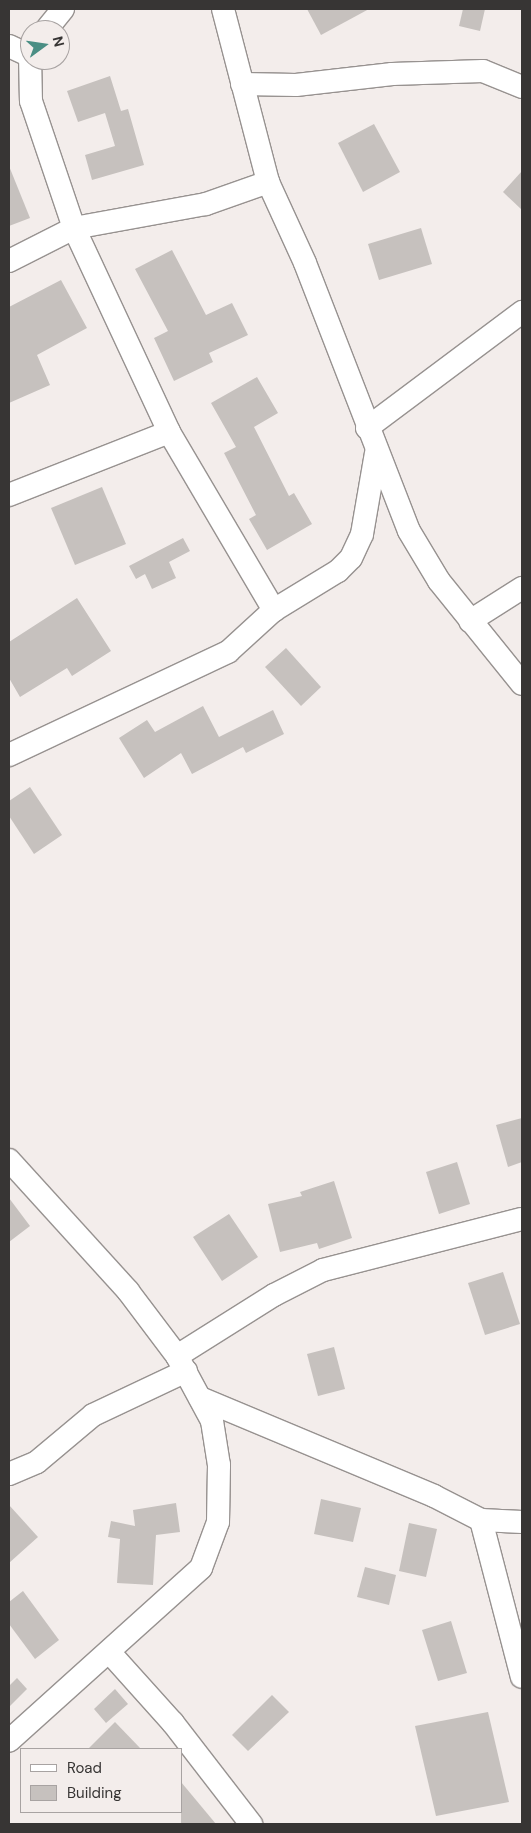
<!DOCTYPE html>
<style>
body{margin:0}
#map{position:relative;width:531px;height:1833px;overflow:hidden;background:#f3edeb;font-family:"DM Sans",sans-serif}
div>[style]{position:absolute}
.building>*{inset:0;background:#c6c1be}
.roads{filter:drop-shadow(1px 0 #979290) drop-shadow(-1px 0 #979290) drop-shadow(0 1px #979290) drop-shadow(0 -1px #979290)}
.street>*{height:22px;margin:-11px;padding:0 11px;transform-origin:11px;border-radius:11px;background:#fff}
span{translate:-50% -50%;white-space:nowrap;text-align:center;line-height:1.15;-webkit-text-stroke:5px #f3edeb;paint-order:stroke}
.frame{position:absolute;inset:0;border:10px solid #373534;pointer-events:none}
.legend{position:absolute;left:20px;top:1748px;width:162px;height:65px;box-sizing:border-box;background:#f3edeb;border:1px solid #a8a3a2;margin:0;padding:6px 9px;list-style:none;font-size:15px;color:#373534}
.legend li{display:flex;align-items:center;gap:10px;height:25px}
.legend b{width:25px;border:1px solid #a8a3a2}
.north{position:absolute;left:20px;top:20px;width:50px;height:50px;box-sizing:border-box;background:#f3edeb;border:1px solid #a8a3a2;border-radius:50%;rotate:76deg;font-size:14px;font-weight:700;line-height:20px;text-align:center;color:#373534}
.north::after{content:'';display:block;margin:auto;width:18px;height:22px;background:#4a8e84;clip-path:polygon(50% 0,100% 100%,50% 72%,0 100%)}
</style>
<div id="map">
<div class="building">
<i style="clip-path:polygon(307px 9px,369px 9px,321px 35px)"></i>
<i style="clip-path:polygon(463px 9px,485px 9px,480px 31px,459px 26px)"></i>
<i style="clip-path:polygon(110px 76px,121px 111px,128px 109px,144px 165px,92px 180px,85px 155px,115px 146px,105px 113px,78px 122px,67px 91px)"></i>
<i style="clip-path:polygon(374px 124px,400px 172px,363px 192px,338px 143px)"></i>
<i style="clip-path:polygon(9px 166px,30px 218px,9px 226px)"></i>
<i style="clip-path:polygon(522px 171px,522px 210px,503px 192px)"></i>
<i style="clip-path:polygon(421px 228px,432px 264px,379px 280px,368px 244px)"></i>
<i style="clip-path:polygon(172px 250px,206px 315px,232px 303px,248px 335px,209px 353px,213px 362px,174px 381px,154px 338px,168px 331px,135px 269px)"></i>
<i style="clip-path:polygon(61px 280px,87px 328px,37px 355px,50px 385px,9px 403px,9px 307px)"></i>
<i style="clip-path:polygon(257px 377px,278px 413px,254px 427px,289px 496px,294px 493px,312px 524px,267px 550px,249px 519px,256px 515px,224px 453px,236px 447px,211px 403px)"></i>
<i style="clip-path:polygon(102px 487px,126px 544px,75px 565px,51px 508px)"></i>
<i style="clip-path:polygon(183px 538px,190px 551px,169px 562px,176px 578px,152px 589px,145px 574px,136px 579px,129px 566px)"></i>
<i style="clip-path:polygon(77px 598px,111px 651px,72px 676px,67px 668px,20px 697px,9px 678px,9px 642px)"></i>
<i style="clip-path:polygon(286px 648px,321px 687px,301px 706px,265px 667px)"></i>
<i style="clip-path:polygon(203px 706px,219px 737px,273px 710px,284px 734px,246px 753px,243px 747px,192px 774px,181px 753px,144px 778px,119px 738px,147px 720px,155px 732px)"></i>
<i style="clip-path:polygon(30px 787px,62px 835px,34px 854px,9px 816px,9px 801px)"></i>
<i style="clip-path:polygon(522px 1118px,522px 1162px,508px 1167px,496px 1125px)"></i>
<i style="clip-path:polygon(457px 1162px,470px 1204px,439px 1214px,426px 1172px)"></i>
<i style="clip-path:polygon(334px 1181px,352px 1238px,319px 1249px,317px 1243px,280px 1252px,268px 1204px,302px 1196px,300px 1192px)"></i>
<i style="clip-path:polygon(9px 1198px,30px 1226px,9px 1242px)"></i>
<i style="clip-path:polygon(229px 1214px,258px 1257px,222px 1281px,193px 1237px)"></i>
<i style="clip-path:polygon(503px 1272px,520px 1324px,485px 1335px,468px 1283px)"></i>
<i style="clip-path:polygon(334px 1347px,345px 1389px,318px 1396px,307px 1354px)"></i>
<i style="clip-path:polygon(321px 1499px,361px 1508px,353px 1542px,314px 1534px)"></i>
<i style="clip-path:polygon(176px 1503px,180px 1532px,156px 1535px,153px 1585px,117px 1583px,120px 1539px,108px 1537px,111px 1521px,135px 1526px,133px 1510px)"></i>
<i style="clip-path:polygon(9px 1505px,38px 1537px,9px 1563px)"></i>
<i style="clip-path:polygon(409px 1523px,437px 1529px,426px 1577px,399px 1571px)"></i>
<i style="clip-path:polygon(365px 1567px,396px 1575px,389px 1605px,357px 1597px)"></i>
<i style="clip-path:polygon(23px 1591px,59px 1640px,35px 1659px,9px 1624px,9px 1602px)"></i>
<i style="clip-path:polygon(451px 1621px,467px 1673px,438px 1681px,422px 1630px)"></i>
<i style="clip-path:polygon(17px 1678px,27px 1689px,9px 1707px,9px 1686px)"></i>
<i style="clip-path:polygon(115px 1689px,128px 1704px,106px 1723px,94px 1709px)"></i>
<i style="clip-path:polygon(272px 1695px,289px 1712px,248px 1751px,232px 1735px)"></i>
<i style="clip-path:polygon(488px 1712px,509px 1802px,436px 1816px,415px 1726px)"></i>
<i style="clip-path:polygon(115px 1722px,141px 1749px,88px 1749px)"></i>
<i style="clip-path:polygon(181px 1782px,216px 1824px,181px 1824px)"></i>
</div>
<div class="roads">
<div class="street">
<i style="left:223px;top:9px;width:179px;rotate:75.4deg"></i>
<i style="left:268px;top:182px;width:89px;rotate:65.4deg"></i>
<i style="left:305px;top:263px;width:287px;rotate:68.8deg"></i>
<i style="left:409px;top:531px;width:58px;rotate:59deg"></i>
<i style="left:439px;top:581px;width:132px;rotate:51.1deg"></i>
<i style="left:46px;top:30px;width:27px;rotate:-51deg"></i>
<i style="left:9px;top:46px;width:23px;rotate:25deg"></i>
<i style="left:30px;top:55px;width:46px;rotate:88.8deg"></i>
<i style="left:31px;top:101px;width:134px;rotate:71.3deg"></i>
<i style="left:74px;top:228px;width:225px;rotate:65deg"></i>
<i style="left:169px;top:432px;width:207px;rotate:59.5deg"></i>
<i style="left:242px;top:84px;width:54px;rotate:1.1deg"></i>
<i style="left:296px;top:85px;width:97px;rotate:-6.5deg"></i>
<i style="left:392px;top:74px;width:91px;rotate:-1.9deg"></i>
<i style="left:483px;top:71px;width:42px;rotate:22.3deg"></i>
<i style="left:9px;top:261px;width:73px;rotate:-26.9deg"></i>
<i style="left:74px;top:228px;width:134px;rotate:-10.3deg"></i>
<i style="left:206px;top:204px;width:66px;rotate:-19.5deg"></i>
<i style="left:367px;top:428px;width:194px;rotate:-36.8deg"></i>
<i style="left:9px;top:495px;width:172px;rotate:-21.5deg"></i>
<i style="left:470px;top:621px;width:62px;rotate:-32.4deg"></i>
<i style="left:9px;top:755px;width:242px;rotate:-25.2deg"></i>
<i style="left:228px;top:652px;width:62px;rotate:-42.4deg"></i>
<i style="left:274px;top:610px;width:75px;rotate:-31.4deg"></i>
<i style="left:338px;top:571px;width:18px;rotate:-45deg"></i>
<i style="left:351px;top:558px;width:26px;rotate:-65deg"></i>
<i style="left:362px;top:534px;width:82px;rotate:-80.2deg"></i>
<i style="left:9px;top:1160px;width:177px;rotate:47.7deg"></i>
<i style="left:128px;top:1291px;width:81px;rotate:53deg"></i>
<i style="left:177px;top:1356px;width:74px;rotate:61.7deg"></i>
<i style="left:212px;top:1421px;width:45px;rotate:81deg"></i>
<i style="left:219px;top:1465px;width:57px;rotate:91deg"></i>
<i style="left:218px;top:1522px;width:49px;rotate:110.3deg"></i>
<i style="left:201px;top:1568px;width:258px;rotate:138deg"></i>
<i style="left:177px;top:1356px;width:115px;rotate:-32.2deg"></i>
<i style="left:274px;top:1295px;width:55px;rotate:-27deg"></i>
<i style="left:323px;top:1270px;width:205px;rotate:-14.4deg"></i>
<i style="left:200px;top:1398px;width:254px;rotate:22.7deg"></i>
<i style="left:434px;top:1496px;width:53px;rotate:27.1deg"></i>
<i style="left:481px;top:1520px;width:41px;rotate:2.8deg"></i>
<i style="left:9px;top:1474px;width:30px;rotate:-23deg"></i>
<i style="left:37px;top:1462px;width:73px;rotate:-40deg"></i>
<i style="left:93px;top:1415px;width:103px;rotate:-25.3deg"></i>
<i style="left:481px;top:1520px;width:162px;rotate:75.4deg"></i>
<i style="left:111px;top:1654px;width:93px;rotate:48.1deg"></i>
<i style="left:173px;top:1723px;width:128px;rotate:52.3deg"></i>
</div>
</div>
<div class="frame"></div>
<ul class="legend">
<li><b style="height:6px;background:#fff"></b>Road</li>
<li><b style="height:14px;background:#c6c1be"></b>Building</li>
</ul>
<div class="north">N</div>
</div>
